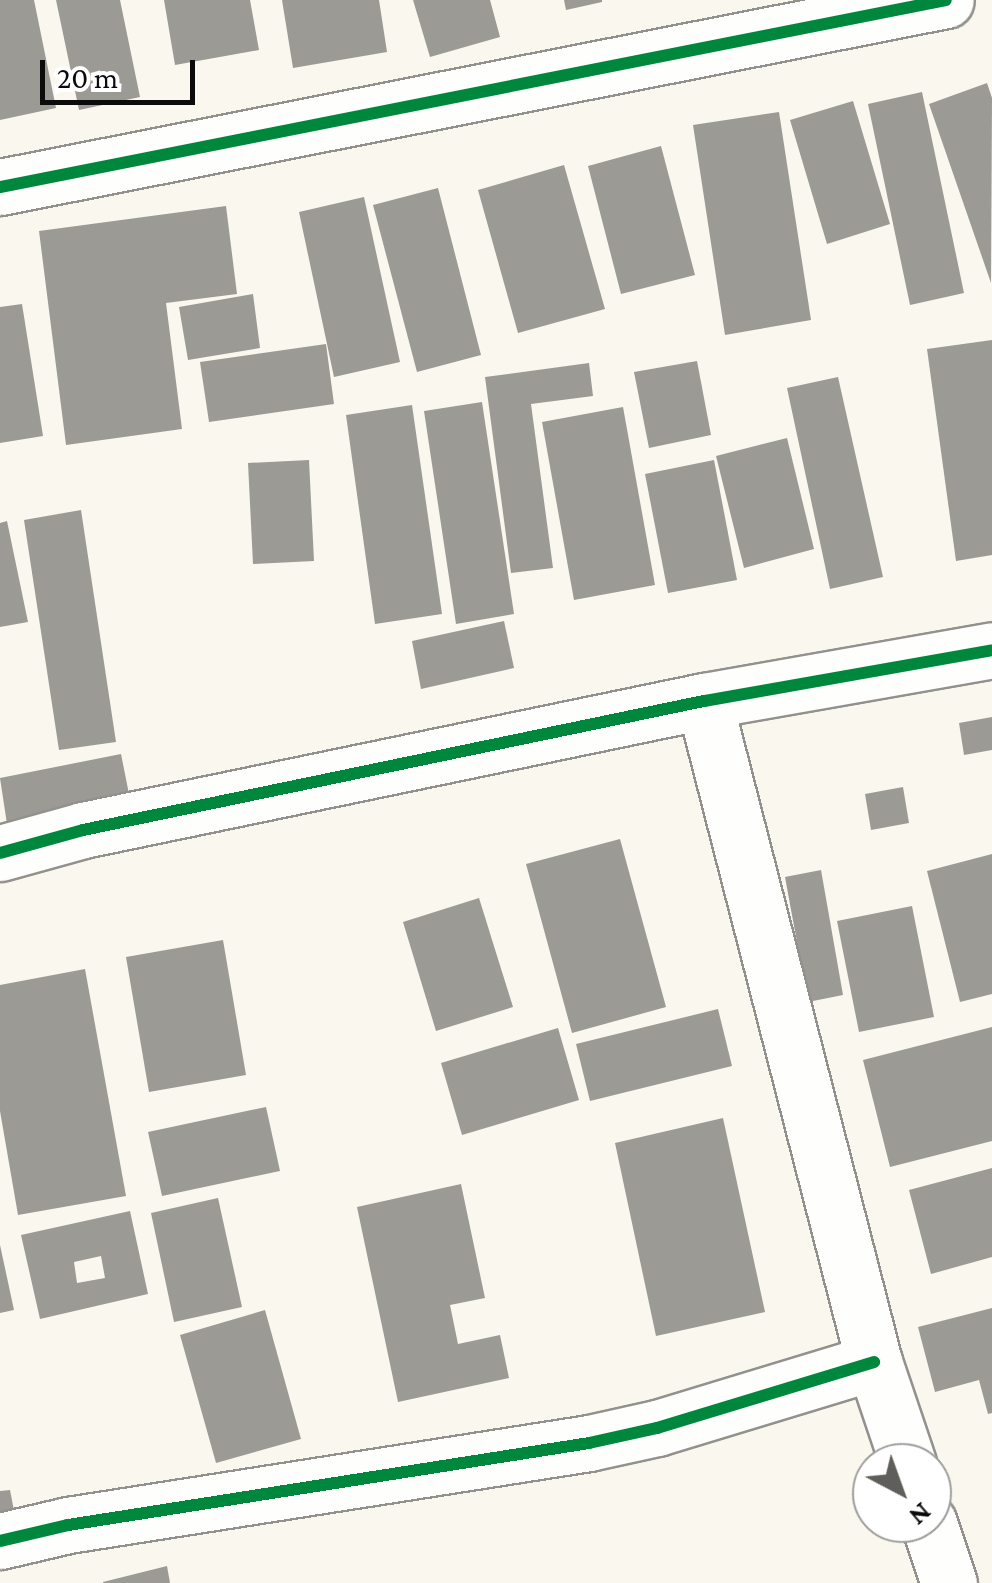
<!DOCTYPE html>
<style>
body{margin:0}
#map{position:relative;width:992px;height:1583px;overflow:hidden;background:#faf7ee;font-family:"Crimson Pro",serif}
div>[style]{position:absolute}
.building>*{inset:0;background:#9c9a94}
.roads{filter:drop-shadow(2px 0 #93918d) drop-shadow(-2px 0 #93918d) drop-shadow(0 2px #93918d) drop-shadow(0 -2px #93918d)}
.minor>*{height:55px;margin:-27.5px;padding:0 27.5px;transform-origin:27.5px;border-radius:27.5px;background:#fefefc}
.cycleway>*{height:12px;margin:-6px;padding:0 6px;transform-origin:6px;border-radius:6px;background:#00873e}
span{translate:-50% -50%;white-space:nowrap;text-align:center;line-height:1.15;-webkit-text-stroke:10px #fff;paint-order:stroke}
.north{position:absolute;left:852px;top:1443px;width:100px;height:100px;box-sizing:border-box;background:#fff;border:2px solid #9d9d9d;border-radius:50%;rotate:139deg;font-size:28px;font-weight:700;line-height:40px;text-align:center;color:#0b0b0b}
.north::after{content:'';display:block;margin:auto;width:35px;height:45px;background:#5f5e5a;clip-path:polygon(50% 0,100% 100%,50% 72%,0 100%)}
.scale{position:absolute;left:40px;top:60px;width:155px;height:45px;box-sizing:border-box;border:5px solid #0b0b0b;border-top:0;padding-left:12px;font-size:30px;line-height:35px;white-space:nowrap;color:#0b0b0b;-webkit-text-stroke:8px #fff;paint-order:stroke}
</style>
<div id="map">
<div class="building">
<i style="clip-path:polygon(0 0,34px 0,56px 108px,0 120px)"></i>
<i style="clip-path:polygon(56px 0,120px 0,140px 97px,79px 110px)"></i>
<i style="clip-path:polygon(164px 0,250px 0,259px 50px,175px 65px)"></i>
<i style="clip-path:polygon(282px 0,379px 0,387px 52px,293px 68px)"></i>
<i style="clip-path:polygon(413px 0,490px 0,500px 37px,430px 57px)"></i>
<i style="clip-path:polygon(564px 0,602px 0,602px 2px,566px 10px)"></i>
<i style="clip-path:polygon(987px 83px,992px 98px,991px 283px,929px 104px)"></i>
<i style="clip-path:polygon(922px 92px,964px 293px,910px 305px,868px 104px)"></i>
<i style="clip-path:polygon(853px 101px,890px 224px,827px 244px,790px 120px)"></i>
<i style="clip-path:polygon(779px 112px,811px 320px,725px 335px,693px 125px)"></i>
<i style="clip-path:polygon(661px 146px,695px 275px,621px 294px,588px 166px)"></i>
<i style="clip-path:polygon(564px 165px,605px 309px,518px 333px,478px 190px)"></i>
<i style="clip-path:polygon(438px 188px,481px 355px,417px 372px,373px 205px)"></i>
<i style="clip-path:polygon(364px 197px,400px 362px,334px 377px,299px 212px)"></i>
<i style="clip-path:polygon(226px 206px,237px 294px,166px 303px,182px 429px,66px 445px,39px 231px)"></i>
<i style="clip-path:polygon(253px 294px,260px 348px,188px 360px,179px 307px)"></i>
<i style="clip-path:polygon(22px 304px,43px 436px,0 443px,0 307px)"></i>
<i style="clip-path:polygon(992px 340px,992px 555px,956px 561px,927px 349px)"></i>
<i style="clip-path:polygon(326px 344px,334px 404px,209px 422px,200px 362px)"></i>
<i style="clip-path:polygon(697px 361px,711px 435px,649px 448px,634px 372px)"></i>
<i style="clip-path:polygon(589px 363px,593px 396px,531px 404px,553px 568px,511px 573px,485px 377px)"></i>
<i style="clip-path:polygon(838px 377px,883px 577px,830px 589px,787px 388px)"></i>
<i style="clip-path:polygon(482px 402px,514px 614px,456px 624px,424px 411px)"></i>
<i style="clip-path:polygon(412px 405px,442px 614px,375px 624px,346px 415px)"></i>
<i style="clip-path:polygon(623px 407px,655px 585px,574px 600px,542px 422px)"></i>
<i style="clip-path:polygon(787px 438px,814px 549px,744px 568px,716px 456px)"></i>
<i style="clip-path:polygon(309px 460px,314px 561px,253px 564px,248px 463px)"></i>
<i style="clip-path:polygon(714px 460px,737px 580px,668px 593px,645px 474px)"></i>
<i style="clip-path:polygon(81px 510px,116px 742px,59px 750px,24px 520px)"></i>
<i style="clip-path:polygon(7px 521px,28px 622px,0 627px,0 523px)"></i>
<i style="clip-path:polygon(504px 621px,514px 668px,421px 689px,412px 641px)"></i>
<i style="clip-path:polygon(992px 717px,992px 750px,964px 755px,959px 723px)"></i>
<i style="clip-path:polygon(121px 754px,130px 799px,7px 824px,0 778px)"></i>
<i style="clip-path:polygon(903px 787px,909px 823px,871px 830px,865px 794px)"></i>
<i style="clip-path:polygon(620px 839px,666px 1007px,572px 1033px,526px 864px)"></i>
<i style="clip-path:polygon(992px 854px,992px 994px,960px 1002px,927px 871px)"></i>
<i style="clip-path:polygon(821px 870px,843px 995px,808px 1002px,785px 877px)"></i>
<i style="clip-path:polygon(479px 898px,513px 1007px,436px 1031px,403px 922px)"></i>
<i style="clip-path:polygon(912px 906px,934px 1017px,859px 1032px,837px 921px)"></i>
<i style="clip-path:polygon(223px 940px,246px 1075px,149px 1092px,126px 957px)"></i>
<i style="clip-path:polygon(85px 969px,126px 1196px,18px 1215px,0 1111px,0 985px)"></i>
<i style="clip-path:polygon(718px 1009px,732px 1066px,590px 1101px,576px 1044px)"></i>
<i style="clip-path:polygon(992px 1027px,992px 1141px,890px 1167px,863px 1060px)"></i>
<i style="clip-path:polygon(558px 1028px,579px 1100px,462px 1135px,441px 1063px)"></i>
<i style="clip-path:polygon(266px 1107px,280px 1171px,162px 1196px,148px 1132px)"></i>
<i style="clip-path:polygon(723px 1118px,765px 1312px,656px 1336px,615px 1143px)"></i>
<i style="clip-path:polygon(992px 1168px,992px 1257px,931px 1274px,909px 1190px)"></i>
<i style="clip-path:polygon(461px 1184px,485px 1298px,450px 1305px,458px 1344px,500px 1335px,509px 1378px,398px 1402px,357px 1207px)"></i>
<i style="clip-path:polygon(218px 1198px,242px 1307px,174px 1322px,151px 1213px)"></i>
<i style="clip-path:polygon(evenodd,130px 1211px,148px 1294px,40px 1319px,21px 1235px,130px 1211px,101px 1256px,105px 1278px,77px 1283px,74px 1262px,101px 1256px)"></i>
<i style="clip-path:polygon(0 1245px,14px 1310px,0 1313px)"></i>
<i style="clip-path:polygon(992px 1308px,992px 1413px,988px 1414px,979px 1380px,935px 1392px,918px 1327px)"></i>
<i style="clip-path:polygon(265px 1310px,301px 1439px,216px 1463px,180px 1335px)"></i>
<i style="clip-path:polygon(10px 1490px,16px 1521px,0 1524px,0 1491px)"></i>
<i style="clip-path:polygon(167px 1566px,170px 1583px,103px 1583px,103px 1582px)"></i>
</div>
<div class="roads">
<div class="minor">
<i style="left:0;top:187px;width:964px;rotate:-11.18deg"></i>
<i style="left:704px;top:701px;width:683px;rotate:75.58deg"></i>
<i style="left:874px;top:1362px;width:107px;rotate:71.4deg"></i>
<i style="left:0;top:853px;width:86px;rotate:-15.5deg"></i>
<i style="left:83px;top:830px;width:634px;rotate:-11.74deg"></i>
<i style="left:704px;top:701px;width:292px;rotate:-10deg"></i>
<i style="left:929px;top:1523px;width:63px;rotate:71.6deg"></i>
<i style="left:0;top:1541px;width:70px;rotate:-13.2deg"></i>
<i style="left:68px;top:1525px;width:527px;rotate:-8.94deg"></i>
<i style="left:589px;top:1443px;width:70px;rotate:-12.4deg"></i>
<i style="left:657px;top:1428px;width:227px;rotate:-16.9deg"></i>
</div>
</div>
<div class="cycleway">
<i style="left:0;top:187px;width:964px;rotate:-11.18deg"></i>
<i style="left:0;top:853px;width:86px;rotate:-15.5deg"></i>
<i style="left:83px;top:830px;width:634px;rotate:-11.74deg"></i>
<i style="left:704px;top:701px;width:292px;rotate:-10deg"></i>
<i style="left:0;top:1541px;width:70px;rotate:-13.2deg"></i>
<i style="left:68px;top:1525px;width:527px;rotate:-8.94deg"></i>
<i style="left:589px;top:1443px;width:70px;rotate:-12.4deg"></i>
<i style="left:657px;top:1428px;width:227px;rotate:-16.9deg"></i>
</div>
<div class="north">N</div>
<div class="scale">20 m</div>
</div>
